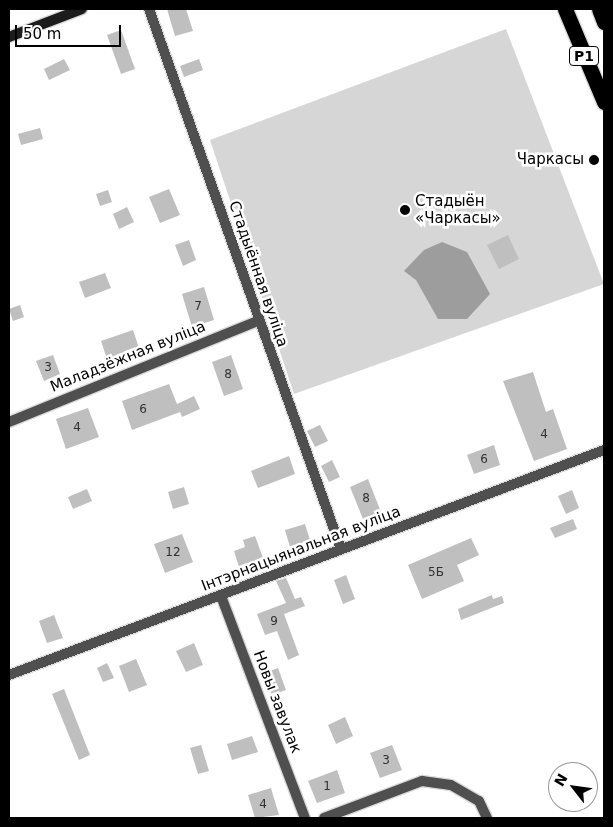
<!DOCTYPE html>
<meta charset="utf-8">
<style>
body{margin:0}
#map{position:relative;width:613px;height:827px;overflow:hidden;background:#fff;font-family:"DejaVu Sans",sans-serif}
div>[style]{position:absolute}
.green>*{inset:0;background:#d6d6d6}
.water>*{inset:0;background:#9d9d9d}
.building>*{inset:0;background:#bfbfbf}
.roads{filter:drop-shadow(1px 0 #dbdbdb) drop-shadow(-1px 0 #dbdbdb) drop-shadow(0 1px #dbdbdb) drop-shadow(0 -1px #dbdbdb)}
.street>*{height:10px;margin:-5px;padding:0 5px;transform-origin:5px;border-radius:5px;background:#4f4f4f}
.secondary>*{height:10px;margin:-5px;padding:0 5px;transform-origin:5px;border-radius:5px;background:#1c1c1c}
.highway>*{height:15px;margin:-7.5px;padding:0 7.5px;transform-origin:7.5px;border-radius:7.5px;background:#000}
.dots>*{width:14px;height:14px;translate:-50% -50%;box-sizing:border-box;border:2px solid #fff;border-radius:50%}
span{translate:-50% -50%;white-space:nowrap;text-align:center;line-height:1.15;-webkit-text-stroke:5px #fff;paint-order:stroke}
.number-label{font-size:12px;color:#303030}
.number-label span{-webkit-text-stroke-width:0}
.shield-label span{padding:1px 4px;background:#fff;border:1px solid;border-radius:4px;-webkit-text-stroke-width:0}
.shield-label{font-size:14px;color:#000;font-weight:700}
.poi-label{font-size:15px;color:#000}
.right{translate:-100% -50%;text-align:right}
.left{translate:0 -50%;text-align:left}
.street-label{font-size:15px;color:#000}
.frame{position:absolute;inset:0;border:10px solid #000;pointer-events:none}
.north{position:absolute;left:548px;top:762px;width:50px;height:50px;box-sizing:border-box;background:#fff;border:1px solid #999;border-radius:50%;rotate:300deg;font-size:14px;font-weight:700;line-height:20px;text-align:center;color:#000}
.north::after{content:'';display:block;margin:auto;width:18px;height:22px;background:#000;clip-path:polygon(50% 0,100% 100%,50% 72%,0 100%)}
.scale{position:absolute;left:15px;top:25px;width:106px;height:22px;box-sizing:border-box;border:2px solid #000;border-top:0;padding-left:6px;font-size:15px;line-height:18px;white-space:nowrap;color:#000;-webkit-text-stroke:4px #fff;paint-order:stroke}
</style>
<div id="map">
<div class="green">
<i style="clip-path:polygon(506px 29px,604px 284px,294px 394px,210px 140px)"></i>
</div>
<div class="water">
<i style="clip-path:polygon(442px 242px,467px 252px,490px 294px,467px 319px,438px 319px,416px 280px,404px 271px,424px 250px)"></i>
</div>
<div class="building">
<i style="clip-path:polygon(167px 9px,186px 9px,193px 31px,175px 36px)"></i>
<i style="clip-path:polygon(121px 30px,135px 69px,121px 74px,107px 35px)"></i>
<i style="clip-path:polygon(64px 59px,70px 70px,49px 80px,44px 69px)"></i>
<i style="clip-path:polygon(199px 59px,203px 70px,184px 77px,180px 66px)"></i>
<i style="clip-path:polygon(40px 128px,43px 139px,21px 145px,18px 134px)"></i>
<i style="clip-path:polygon(169px 189px,180px 215px,160px 223px,149px 197px)"></i>
<i style="clip-path:polygon(108px 190px,112px 202px,100px 206px,96px 194px)"></i>
<i style="clip-path:polygon(127px 207px,134px 222px,119px 229px,113px 214px)"></i>
<i style="clip-path:polygon(508px 235px,519px 259px,499px 269px,487px 245px)"></i>
<i style="clip-path:polygon(189px 240px,196px 260px,183px 266px,175px 245px)"></i>
<i style="clip-path:polygon(105px 273px,111px 288px,85px 298px,79px 282px)"></i>
<i style="clip-path:polygon(204px 287px,214px 320px,192px 327px,182px 294px)"></i>
<i style="clip-path:polygon(20px 305px,24px 317px,13px 321px,9px 309px)"></i>
<i style="clip-path:polygon(133px 330px,139px 348px,107px 359px,101px 341px)"></i>
<i style="clip-path:polygon(53px 355px,60px 374px,44px 381px,36px 361px)"></i>
<i style="clip-path:polygon(231px 355px,243px 389px,224px 396px,212px 362px)"></i>
<i style="clip-path:polygon(533px 372px,546px 412px,553px 409px,567px 449px,534px 461px,503px 381px)"></i>
<i style="clip-path:polygon(169px 384px,177px 404px,194px 396px,200px 409px,182px 417px,180px 412px,132px 430px,122px 401px)"></i>
<i style="clip-path:polygon(88px 408px,99px 437px,66px 449px,56px 419px)"></i>
<i style="clip-path:polygon(320px 425px,328px 441px,315px 447px,307px 431px)"></i>
<i style="clip-path:polygon(494px 445px,500px 465px,474px 474px,467px 455px)"></i>
<i style="clip-path:polygon(289px 456px,295px 474px,258px 488px,251px 471px)"></i>
<i style="clip-path:polygon(332px 460px,340px 477px,329px 482px,321px 466px)"></i>
<i style="clip-path:polygon(368px 479px,381px 512px,363px 519px,350px 487px)"></i>
<i style="clip-path:polygon(184px 487px,189px 504px,173px 509px,168px 492px)"></i>
<i style="clip-path:polygon(87px 489px,92px 501px,73px 509px,68px 497px)"></i>
<i style="clip-path:polygon(572px 490px,579px 508px,566px 514px,558px 496px)"></i>
<i style="clip-path:polygon(573px 519px,577px 529px,555px 538px,550px 528px)"></i>
<i style="clip-path:polygon(305px 524px,310px 540px,290px 547px,285px 530px)"></i>
<i style="clip-path:polygon(182px 534px,193px 562px,165px 573px,154px 544px)"></i>
<i style="clip-path:polygon(255px 536px,263px 558px,239px 567px,234px 551px,245px 547px,243px 540px)"></i>
<i style="clip-path:polygon(471px 538px,479px 555px,457px 565px,464px 581px,422px 599px,408px 565px)"></i>
<i style="clip-path:polygon(346px 575px,355px 599px,343px 604px,334px 580px)"></i>
<i style="clip-path:polygon(286px 578px,295px 599px,301px 597px,305px 606px,284px 614px,299px 655px,288px 660px,277px 631px,265px 635px,257px 614px,286px 603px,276px 581px)"></i>
<i style="clip-path:polygon(492px 595px,493px 599px,502px 596px,504px 603px,461px 620px,458px 609px)"></i>
<i style="clip-path:polygon(54px 615px,63px 638px,47px 643px,39px 621px)"></i>
<i style="clip-path:polygon(194px 643px,203px 665px,186px 672px,176px 651px)"></i>
<i style="clip-path:polygon(136px 659px,147px 685px,129px 692px,119px 666px)"></i>
<i style="clip-path:polygon(107px 663px,114px 678px,103px 682px,97px 668px)"></i>
<i style="clip-path:polygon(278px 668px,286px 690px,272px 695px,264px 673px)"></i>
<i style="clip-path:polygon(64px 689px,90px 755px,79px 760px,52px 694px)"></i>
<i style="clip-path:polygon(345px 717px,353px 736px,336px 744px,328px 725px)"></i>
<i style="clip-path:polygon(252px 736px,258px 752px,232px 760px,227px 744px)"></i>
<i style="clip-path:polygon(201px 745px,209px 771px,198px 774px,190px 748px)"></i>
<i style="clip-path:polygon(392px 745px,402px 770px,380px 778px,370px 753px)"></i>
<i style="clip-path:polygon(337px 770px,345px 793px,317px 803px,308px 781px)"></i>
<i style="clip-path:polygon(271px 788px,279px 815px,255px 818px,248px 795px)"></i>
</div>
<div class="roads">
<div class="street">
<i style="left:149px;top:9px;width:573px;rotate:70.43deg"></i>
<i style="left:9px;top:422px;width:269px;rotate:-22.1deg"></i>
<i style="left:221px;top:596px;width:237px;rotate:69.3deg"></i>
<i style="left:9px;top:675px;width:636px;rotate:-20.71deg"></i>
<i style="left:324px;top:818px;width:105px;rotate:-20.7deg"></i>
<i style="left:422px;top:781px;width:29px;rotate:8deg"></i>
<i style="left:451px;top:785px;width:32px;rotate:30deg"></i>
<i style="left:479px;top:801px;width:19px;rotate:65deg"></i>
</div>
<div class="secondary">
<i style="left:9px;top:37px;width:78px;rotate:-21deg"></i>
</div>
<div class="highway">
<i style="left:565px;top:9px;width:101px;rotate:67.2deg"></i>
<i style="left:599px;top:9px;width:14px;rotate:69deg"></i>
</div>
</div>
<div class="dots">
<i style="left:594px;top:160px;background:#000"></i>
<i style="left:405px;top:210px;background:#000"></i>
</div>
<div class="number-label">
<span style="left:198px;top:307px">7</span>
<span style="left:48px;top:368px">3</span>
<span style="left:228px;top:375px">8</span>
<span style="left:143px;top:410px">6</span>
<span style="left:77px;top:428px">4</span>
<span style="left:544px;top:435px">4</span>
<span style="left:484px;top:460px">6</span>
<span style="left:366px;top:499px">8</span>
<span style="left:173px;top:553px">12</span>
<span style="left:436px;top:573px">5Б</span>
<span style="left:274px;top:622px">9</span>
<span style="left:386px;top:761px">3</span>
<span style="left:327px;top:787px">1</span>
<span style="left:263px;top:805px">4</span>
</div>
<div class="shield-label">
<span style="left:584px;top:56px">Р1</span>
</div>
<div class="poi-label">
<span class="right" style="left:584px;top:160px">Чаркасы</span>
<span class="left" style="left:415px;top:210px">Стадыён<br>«Чаркасы»</span>
</div>
<div class="street-label">
<span style="left:258px;top:274px;rotate:71deg">Стадыённая вуліца</span>
<span style="left:128px;top:357px;rotate:-22deg">Маладзёжная вуліца</span>
<span style="left:301px;top:549px;rotate:-21deg">Інтэрнацыянальная вуліца</span>
<span style="left:277px;top:702px;rotate:69deg">Новы завулак</span>
</div>
<div class="frame"></div>
<div class="north">N</div>
<div class="scale">50 m</div>
</div>
